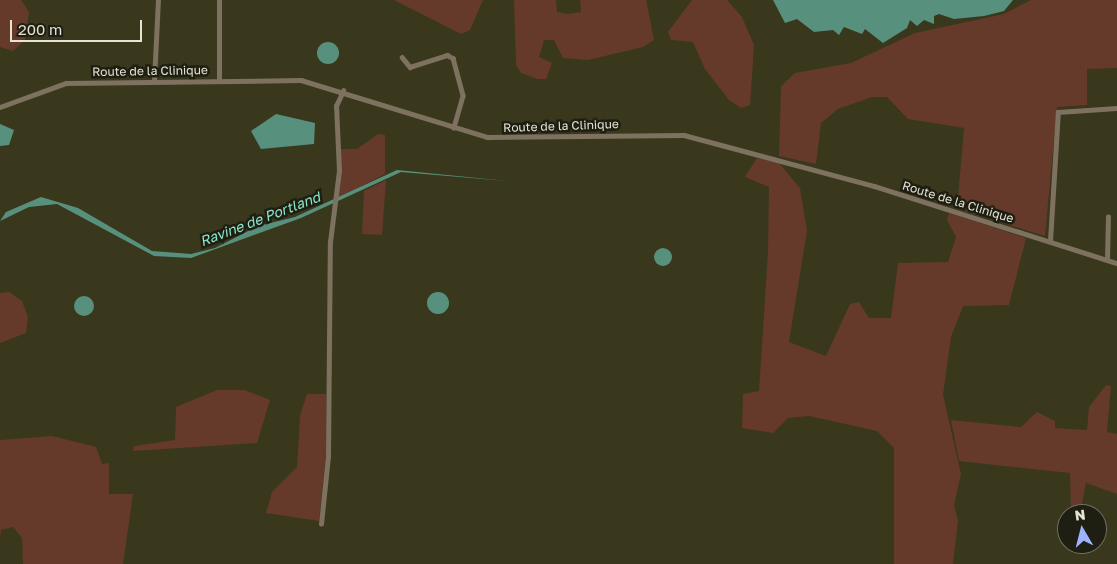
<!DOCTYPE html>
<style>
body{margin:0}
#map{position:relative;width:1117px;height:564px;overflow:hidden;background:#39381c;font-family:"Golos Text",sans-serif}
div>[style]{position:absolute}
.green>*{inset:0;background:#653a2a}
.water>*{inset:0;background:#57917e}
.round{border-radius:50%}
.minor>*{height:4.5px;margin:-2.25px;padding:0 2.25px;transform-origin:2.25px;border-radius:2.25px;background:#7e7160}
span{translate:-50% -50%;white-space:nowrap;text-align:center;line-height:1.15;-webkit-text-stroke:5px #1f1e12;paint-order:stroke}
.street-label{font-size:12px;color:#e6e5d5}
.water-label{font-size:14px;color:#8be7c9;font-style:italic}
.north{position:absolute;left:1057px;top:504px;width:50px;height:50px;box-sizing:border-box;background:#1f1e12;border:1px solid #6f6e60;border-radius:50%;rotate:352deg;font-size:14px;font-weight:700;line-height:20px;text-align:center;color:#e6e5d5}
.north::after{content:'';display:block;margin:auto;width:18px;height:22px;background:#9bb4fd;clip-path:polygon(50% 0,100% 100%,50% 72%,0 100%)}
.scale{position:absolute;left:10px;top:20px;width:132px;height:22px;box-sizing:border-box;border:2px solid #e6e5d5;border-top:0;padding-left:6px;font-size:15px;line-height:18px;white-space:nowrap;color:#e6e5d5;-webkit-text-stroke:4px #1f1e12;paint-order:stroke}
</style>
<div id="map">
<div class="green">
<i style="clip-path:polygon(0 0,21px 0,29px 12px,25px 40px,13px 51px,0 47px)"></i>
<i style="clip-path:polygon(394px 0,483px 0,470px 30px,461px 34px)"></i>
<i style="clip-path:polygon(514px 0,556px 0,557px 12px,568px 14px,581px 12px,580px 0,646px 0,654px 40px,643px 47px,588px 60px,563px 58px,554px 40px,544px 40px,539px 57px,552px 63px,546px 79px,537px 79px,521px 73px,516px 65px)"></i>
<i style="clip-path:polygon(692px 0,727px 0,742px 17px,754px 45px,750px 105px,741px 108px,729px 100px,705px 69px,693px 42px,671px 40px,668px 32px)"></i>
<i style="clip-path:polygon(1031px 0,1117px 0,1117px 68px,1087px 69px,1087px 105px,1057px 107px,1045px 236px,957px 209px,964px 128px,908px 119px,887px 97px,872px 97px,838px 109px,821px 123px,816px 164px,779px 156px,781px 86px,795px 73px,851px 63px,915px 33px,1004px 14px)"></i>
<i style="clip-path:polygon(378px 134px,385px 135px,385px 174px,337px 199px,341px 149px,357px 149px)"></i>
<i style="clip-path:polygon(757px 158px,779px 163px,800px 188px,807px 231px,789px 342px,826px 356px,850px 304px,859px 302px,869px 318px,891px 318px,898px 263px,948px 262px,956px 237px,947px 220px,949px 213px,1026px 238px,1009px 305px,963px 306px,951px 337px,943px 395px,961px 474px,954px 505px,958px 521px,953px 564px,894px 564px,894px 448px,877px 431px,809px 416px,788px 418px,773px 433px,742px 428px,743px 394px,759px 391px,768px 252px,769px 187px,745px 177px)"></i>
<i style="clip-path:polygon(386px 180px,382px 235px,362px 234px,364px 191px)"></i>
<i style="clip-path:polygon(9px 292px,22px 301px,28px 317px,26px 333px,0 343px,0 293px)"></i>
<i style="clip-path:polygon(1106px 385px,1111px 386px,1107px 432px,1117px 434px,1117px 494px,1086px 483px,1080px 514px,1071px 514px,1070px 473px,959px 461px,951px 420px,1021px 427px,1037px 412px,1055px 421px,1055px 428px,1087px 430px,1089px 407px)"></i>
<i style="clip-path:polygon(217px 390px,244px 390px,270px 400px,257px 443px,133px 451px,134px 446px,175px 440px,176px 407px)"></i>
<i style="clip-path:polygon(307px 394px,326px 394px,326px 454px,319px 521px,266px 513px,272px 492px,297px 467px,300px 415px)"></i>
<i style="clip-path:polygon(52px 436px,96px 447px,102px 464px,109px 463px,109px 494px,133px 494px,123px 564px,23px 564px,22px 538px,13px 527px,1px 530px,0 539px,0 440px)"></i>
</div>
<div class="water">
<i style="clip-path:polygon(773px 0,1013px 0,1004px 11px,984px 16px,954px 19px,939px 14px,934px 16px,934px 24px,924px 20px,917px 26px,910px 20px,907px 28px,883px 43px,865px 29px,862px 34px,844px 27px,839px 35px,833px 30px,814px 32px,797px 19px,785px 23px)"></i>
<i class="round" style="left:317px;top:42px;width:22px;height:22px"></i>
<i style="clip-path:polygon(276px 114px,315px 123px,314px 144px,261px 149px,251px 131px)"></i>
<i style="clip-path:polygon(0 124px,14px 130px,9px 145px,0 146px)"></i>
<i style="clip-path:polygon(397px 170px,507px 181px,401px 172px,301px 218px,191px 258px,154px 256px,57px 204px,29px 207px,0 221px,6px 212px,41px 197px,78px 208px,152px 251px,191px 254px,215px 248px,258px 226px,295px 217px)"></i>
<i class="round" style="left:654px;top:248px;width:18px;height:18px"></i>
<i class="round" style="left:427px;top:292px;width:22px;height:22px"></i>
<i class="round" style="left:74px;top:296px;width:20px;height:20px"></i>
</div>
<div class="minor">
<i style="left:402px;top:57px;width:13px;rotate:51deg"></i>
<i style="left:410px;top:67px;width:39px;rotate:-18deg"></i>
<i style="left:447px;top:55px;width:7px;rotate:27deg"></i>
<i style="left:453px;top:58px;width:39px;rotate:75deg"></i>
<i style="left:463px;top:96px;width:33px;rotate:106deg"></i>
<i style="left:219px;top:80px;width:80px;rotate:-90deg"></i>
<i style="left:154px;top:81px;width:81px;rotate:-87.2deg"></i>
<i style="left:0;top:107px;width:70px;rotate:-20deg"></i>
<i style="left:66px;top:83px;width:235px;rotate:-0.7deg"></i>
<i style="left:301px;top:80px;width:195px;rotate:17deg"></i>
<i style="left:487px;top:137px;width:197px;rotate:-0.6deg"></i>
<i style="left:684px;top:135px;width:197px;rotate:15deg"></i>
<i style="left:874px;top:186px;width:255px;rotate:17.6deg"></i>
<i style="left:1050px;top:241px;width:129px;rotate:-86.5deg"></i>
<i style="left:1058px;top:112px;width:59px;rotate:-3.9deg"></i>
<i style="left:1107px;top:260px;width:43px;rotate:-88.7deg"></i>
<i style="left:321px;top:524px;width:68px;rotate:-84.1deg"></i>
<i style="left:328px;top:456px;width:214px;rotate:-89.5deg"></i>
<i style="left:330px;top:242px;width:72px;rotate:-82.8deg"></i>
<i style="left:339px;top:171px;width:65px;rotate:-92.6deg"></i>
<i style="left:336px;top:106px;width:17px;rotate:-65deg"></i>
</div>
<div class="street-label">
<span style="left:150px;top:71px;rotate:-1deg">Route de la Clinique</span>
<span style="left:561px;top:126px;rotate:-2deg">Route de la Clinique</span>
<span style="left:958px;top:202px;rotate:17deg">Route de la Clinique</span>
</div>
<div class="water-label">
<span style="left:260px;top:219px;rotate:-21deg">Ravine de Portland</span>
</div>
<div class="north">N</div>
<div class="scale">200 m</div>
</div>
